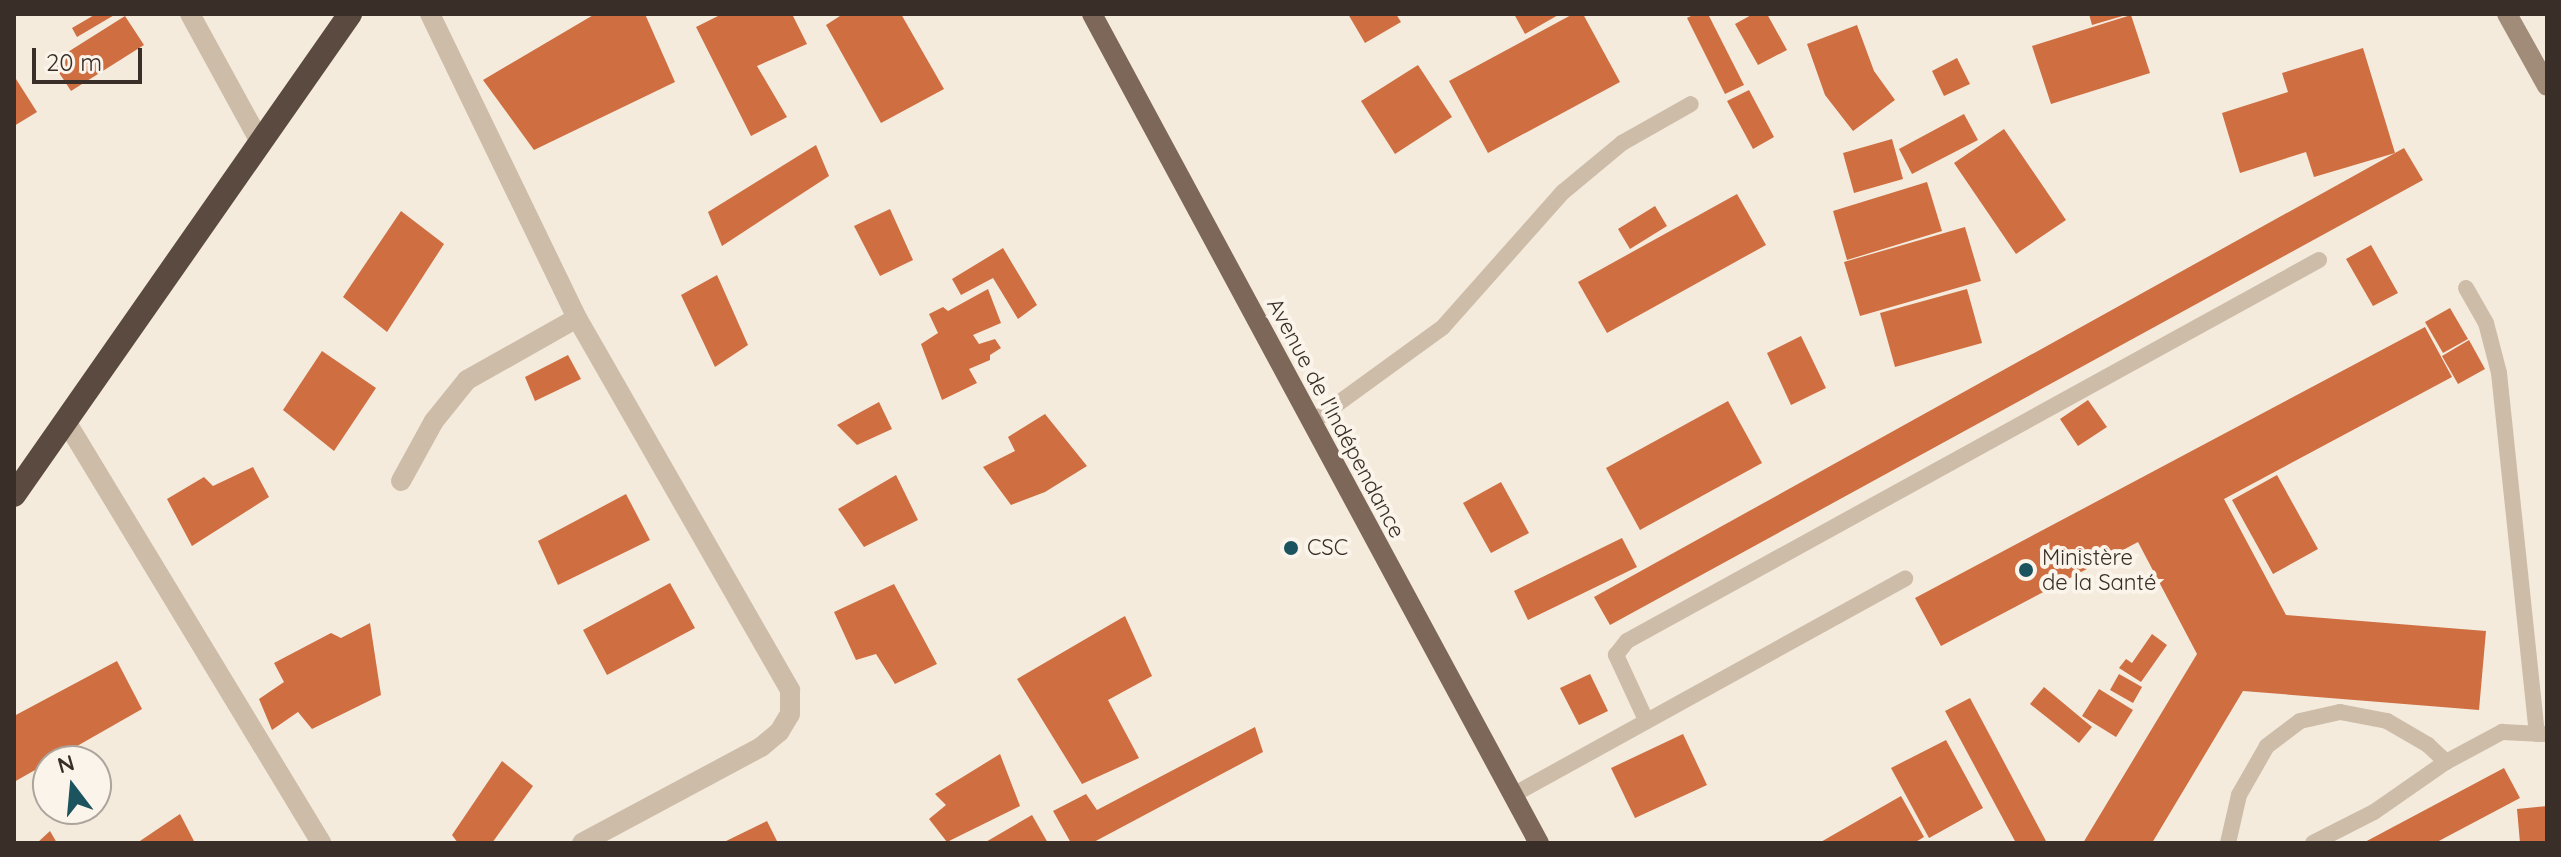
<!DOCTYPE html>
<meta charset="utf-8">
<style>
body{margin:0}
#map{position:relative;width:2561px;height:857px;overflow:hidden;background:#f4ebdd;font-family:Quicksand,sans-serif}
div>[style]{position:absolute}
.building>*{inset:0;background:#ce6e41}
.lane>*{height:16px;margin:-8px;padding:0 8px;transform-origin:8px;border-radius:8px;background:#cdbca8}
.street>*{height:20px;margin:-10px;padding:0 10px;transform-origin:10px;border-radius:10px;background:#cdbca8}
.secondary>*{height:20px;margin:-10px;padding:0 10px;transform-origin:10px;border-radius:10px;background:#a18b79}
.primary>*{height:20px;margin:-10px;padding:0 10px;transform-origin:10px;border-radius:10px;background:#7c6758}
.highway>*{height:24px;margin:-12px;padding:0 12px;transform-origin:12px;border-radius:12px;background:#5b4a3f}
.dots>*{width:22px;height:22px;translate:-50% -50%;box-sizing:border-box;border:4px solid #fbf4ea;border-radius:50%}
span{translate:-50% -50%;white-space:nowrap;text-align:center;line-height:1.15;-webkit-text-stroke:8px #fbf4ea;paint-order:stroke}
.street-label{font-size:22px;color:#392f28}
.poi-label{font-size:22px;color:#392f28}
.left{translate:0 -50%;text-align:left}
.frame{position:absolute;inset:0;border:16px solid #392f28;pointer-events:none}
.north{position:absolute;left:32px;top:745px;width:80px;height:80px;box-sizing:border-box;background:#fbf4ea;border:2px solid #ada59c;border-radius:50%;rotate:344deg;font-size:22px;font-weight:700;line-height:32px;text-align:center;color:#392f28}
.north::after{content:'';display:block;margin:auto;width:28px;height:36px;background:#1b545e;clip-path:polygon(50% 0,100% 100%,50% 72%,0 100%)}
.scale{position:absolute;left:32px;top:48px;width:110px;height:36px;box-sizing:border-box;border:4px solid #392f28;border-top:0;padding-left:10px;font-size:24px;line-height:28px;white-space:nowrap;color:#392f28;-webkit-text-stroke:6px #fbf4ea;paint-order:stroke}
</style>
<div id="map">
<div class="building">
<i style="clip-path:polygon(96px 14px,116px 14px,77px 37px,72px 28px)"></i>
<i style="clip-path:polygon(595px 14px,645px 14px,675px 82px,534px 150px,483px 80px)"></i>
<i style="clip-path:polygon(722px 14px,792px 14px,807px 44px,757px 66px,787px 117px,751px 136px,696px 27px)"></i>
<i style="clip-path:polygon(843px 14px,901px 14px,944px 89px,881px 123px,826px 25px)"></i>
<i style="clip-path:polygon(1348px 14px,1396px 14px,1401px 22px,1365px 43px)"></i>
<i style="clip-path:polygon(1514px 14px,1560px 14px,1525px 34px)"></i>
<i style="clip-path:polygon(1573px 14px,1583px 14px,1620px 82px,1488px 153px,1449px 81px)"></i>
<i style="clip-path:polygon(1695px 14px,1708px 14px,1744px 85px,1725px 94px,1687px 18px)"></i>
<i style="clip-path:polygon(1753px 14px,1767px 14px,1787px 50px,1758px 65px,1735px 24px)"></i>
<i style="clip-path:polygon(2089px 14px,2126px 14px,2126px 15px,2092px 25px)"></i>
<i style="clip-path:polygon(2131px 15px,2150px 73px,2051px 104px,2032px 46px)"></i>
<i style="clip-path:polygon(125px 16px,144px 45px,71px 91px,52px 62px)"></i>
<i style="clip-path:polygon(1857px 25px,1874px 71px,1895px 100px,1853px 131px,1825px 95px,1807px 44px)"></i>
<i style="clip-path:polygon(2363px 48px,2395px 153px,2314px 177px,2306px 152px,2240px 173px,2222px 113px,2288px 92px,2282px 73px)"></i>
<i style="clip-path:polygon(1957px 58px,1970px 84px,1944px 96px,1932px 71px)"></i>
<i style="clip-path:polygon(1418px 65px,1452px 117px,1395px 154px,1361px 101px)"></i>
<i style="clip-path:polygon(16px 79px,37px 112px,14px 126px,14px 80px)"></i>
<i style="clip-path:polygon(1749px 90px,1774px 137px,1753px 149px,1727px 101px)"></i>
<i style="clip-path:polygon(1964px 114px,1978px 140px,1912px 174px,1899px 149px)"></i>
<i style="clip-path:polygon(2004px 129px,2066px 220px,2016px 254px,1954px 163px)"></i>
<i style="clip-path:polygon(1892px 139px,1903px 179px,1854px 193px,1843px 153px)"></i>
<i style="clip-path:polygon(816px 145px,829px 176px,722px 246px,708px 212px)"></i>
<i style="clip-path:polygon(2404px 148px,2423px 180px,1610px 625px,1594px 597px)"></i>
<i style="clip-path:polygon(1927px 182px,1942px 231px,1847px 260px,1833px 211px)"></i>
<i style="clip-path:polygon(1737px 194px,1766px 245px,1607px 333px,1578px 282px)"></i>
<i style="clip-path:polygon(1655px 206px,1667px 226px,1630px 249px,1618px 229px)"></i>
<i style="clip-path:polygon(890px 209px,913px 260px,880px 276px,854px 226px)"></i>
<i style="clip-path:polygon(401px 211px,444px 244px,387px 332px,343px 297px)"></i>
<i style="clip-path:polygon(1965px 227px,1981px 281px,1860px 316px,1844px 262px)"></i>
<i style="clip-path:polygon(2371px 245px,2398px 293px,2373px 306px,2346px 259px)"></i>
<i style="clip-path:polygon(1003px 248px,1037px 305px,1018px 319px,993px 278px,961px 295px,952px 279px)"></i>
<i style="clip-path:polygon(717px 275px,748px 345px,715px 367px,681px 295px)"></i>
<i style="clip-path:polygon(988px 289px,1001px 323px,973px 335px,979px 344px,995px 339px,1001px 348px,990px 355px,990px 360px,969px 369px,977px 383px,942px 400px,921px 344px,938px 333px,929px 314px,943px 307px,948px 311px)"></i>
<i style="clip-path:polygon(1967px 289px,1982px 343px,1895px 367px,1880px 313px)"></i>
<i style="clip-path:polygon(2450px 308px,2468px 339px,2443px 353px,2425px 322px)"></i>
<i style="clip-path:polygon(2425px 327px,2452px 377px,2224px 499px,2286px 615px,2486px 631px,2479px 710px,2243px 691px,2152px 843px,2083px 843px,2197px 654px,2138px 542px,1941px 646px,1915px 598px)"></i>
<i style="clip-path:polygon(1801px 336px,1826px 388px,1791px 405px,1767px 353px)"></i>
<i style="clip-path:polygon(2469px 340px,2485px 369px,2458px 384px,2442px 356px)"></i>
<i style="clip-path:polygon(322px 351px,376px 388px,334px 451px,283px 410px)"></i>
<i style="clip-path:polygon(568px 355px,581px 379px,535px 401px,525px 377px)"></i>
<i style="clip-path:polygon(2088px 400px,2107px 427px,2078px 446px,2060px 419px)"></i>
<i style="clip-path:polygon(1728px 401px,1762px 463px,1640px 530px,1606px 468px)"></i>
<i style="clip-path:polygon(879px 402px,892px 429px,857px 445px,837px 425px)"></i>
<i style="clip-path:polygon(1045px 414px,1087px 466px,1045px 492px,1011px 505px,983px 467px,1015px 451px,1008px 437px)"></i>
<i style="clip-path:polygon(253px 467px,269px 497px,192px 546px,167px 499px,204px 477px,213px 486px)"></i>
<i style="clip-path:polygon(896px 475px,918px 520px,864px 547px,838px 509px)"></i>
<i style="clip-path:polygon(2277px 475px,2318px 549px,2273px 574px,2232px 500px)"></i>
<i style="clip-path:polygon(1501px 482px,1529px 533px,1491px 553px,1463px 503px)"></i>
<i style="clip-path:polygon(626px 494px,650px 540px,558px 585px,538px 541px)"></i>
<i style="clip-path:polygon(1622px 538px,1637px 567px,1528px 620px,1514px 591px)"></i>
<i style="clip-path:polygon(670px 583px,695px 628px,607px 675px,583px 630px)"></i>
<i style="clip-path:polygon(894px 584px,937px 664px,895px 684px,876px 654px,856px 660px,834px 612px)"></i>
<i style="clip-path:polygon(1125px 616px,1152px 676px,1108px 700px,1139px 758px,1082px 784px,1017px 679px)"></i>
<i style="clip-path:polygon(370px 623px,381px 695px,312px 729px,298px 712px,272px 730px,259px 699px,284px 682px,274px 663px,331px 633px,341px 638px)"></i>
<i style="clip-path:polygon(2152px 634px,2167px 645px,2141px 682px,2119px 668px,2126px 659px,2132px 663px)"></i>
<i style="clip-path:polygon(117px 661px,142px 709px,14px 782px,14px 716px)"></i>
<i style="clip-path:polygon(1590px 674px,1608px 711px,1579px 725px,1560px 688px)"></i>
<i style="clip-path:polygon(2119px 674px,2142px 687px,2133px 703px,2110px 690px)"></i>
<i style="clip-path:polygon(2044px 687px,2092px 727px,2079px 743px,2030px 704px)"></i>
<i style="clip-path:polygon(2099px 689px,2133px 710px,2116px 737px,2082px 716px)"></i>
<i style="clip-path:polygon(1970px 698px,2047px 843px,2016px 843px,1945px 711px)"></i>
<i style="clip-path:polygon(1255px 727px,1263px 752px,1092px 843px,1071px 843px,1053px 811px,1086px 794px,1097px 810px)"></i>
<i style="clip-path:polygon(1683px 734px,1707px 785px,1635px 818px,1611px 768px)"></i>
<i style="clip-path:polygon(1946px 740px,1983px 808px,1929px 838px,1891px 768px)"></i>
<i style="clip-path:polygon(1000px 754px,1020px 806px,947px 842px,929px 819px,946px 805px,935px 794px)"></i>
<i style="clip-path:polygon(502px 761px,533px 786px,492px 843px,458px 843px,452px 835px)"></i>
<i style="clip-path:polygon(2504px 768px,2520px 798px,2435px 843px,2363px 843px)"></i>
<i style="clip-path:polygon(1901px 796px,1924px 837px,1914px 843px,1819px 843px)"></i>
<i style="clip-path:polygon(2547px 806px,2547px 843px,2520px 843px,2517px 809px)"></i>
<i style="clip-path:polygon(180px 814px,195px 843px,137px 843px)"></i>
<i style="clip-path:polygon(1032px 815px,1048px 843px,984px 843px)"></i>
<i style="clip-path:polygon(767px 821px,778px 843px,722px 843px)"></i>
<i style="clip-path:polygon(50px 831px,57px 843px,37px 843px)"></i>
</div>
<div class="lane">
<i style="left:2466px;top:288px;width:40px;rotate:60.3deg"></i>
<i style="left:2486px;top:323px;width:52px;rotate:75.4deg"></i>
<i style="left:2499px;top:373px;width:363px;rotate:84deg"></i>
<i style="left:1311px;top:423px;width:163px;rotate:-36deg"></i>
<i style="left:1443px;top:327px;width:181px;rotate:-48.4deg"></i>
<i style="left:1563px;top:192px;width:77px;rotate:-39.7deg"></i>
<i style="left:1622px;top:143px;width:79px;rotate:-29.5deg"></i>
<i style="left:1646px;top:720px;width:72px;rotate:-114.8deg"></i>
<i style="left:1616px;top:655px;width:18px;rotate:-52deg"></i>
<i style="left:1627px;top:641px;width:790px;rotate:-28.84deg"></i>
<i style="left:1513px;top:795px;width:448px;rotate:-28.9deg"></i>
<i style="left:2228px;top:843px;width:49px;rotate:-77.1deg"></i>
<i style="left:2239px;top:795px;width:56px;rotate:-60.3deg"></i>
<i style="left:2267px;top:746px;width:41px;rotate:-37.1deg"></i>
<i style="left:2300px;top:721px;width:41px;rotate:-12.7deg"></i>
<i style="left:2340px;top:712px;width:48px;rotate:10.8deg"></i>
<i style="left:2387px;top:721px;width:48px;rotate:30.3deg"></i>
<i style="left:2428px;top:745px;width:25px;rotate:43deg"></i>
<i style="left:2313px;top:843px;width:68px;rotate:-26.9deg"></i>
<i style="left:2374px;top:812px;width:88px;rotate:-34.8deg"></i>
<i style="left:2446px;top:762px;width:64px;rotate:-28.2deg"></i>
<i style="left:2502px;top:732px;width:43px;rotate:2.7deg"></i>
</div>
<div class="street">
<i style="left:190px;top:14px;width:144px;rotate:61.3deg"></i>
<i style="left:430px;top:14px;width:338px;rotate:64.2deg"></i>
<i style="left:577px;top:318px;width:429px;rotate:60.2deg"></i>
<i style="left:790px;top:690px;width:24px;rotate:90deg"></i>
<i style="left:790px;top:714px;width:21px;rotate:121deg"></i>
<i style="left:779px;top:732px;width:23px;rotate:140deg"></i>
<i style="left:761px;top:747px;width:203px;rotate:151.8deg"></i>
<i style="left:67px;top:423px;width:491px;rotate:58.8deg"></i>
<i style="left:401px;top:481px;width:68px;rotate:-61.2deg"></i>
<i style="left:434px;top:421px;width:53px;rotate:-51.2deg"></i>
<i style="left:467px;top:380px;width:126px;rotate:-29.4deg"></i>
</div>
<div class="secondary">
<i style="left:2507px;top:14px;width:82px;rotate:60.9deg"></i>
</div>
<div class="primary">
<i style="left:1092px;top:14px;width:942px;rotate:61.67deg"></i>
</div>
<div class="highway">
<i style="left:14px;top:495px;width:587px;rotate:-55.06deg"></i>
</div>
<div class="dots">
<i style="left:1291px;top:548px;background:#1b545e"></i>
<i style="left:2026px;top:570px;background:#1b545e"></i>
</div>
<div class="street-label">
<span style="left:1336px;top:418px;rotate:62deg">Avenue de l'Indépendance</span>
</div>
<div class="poi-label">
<span class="left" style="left:1307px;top:548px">CSC</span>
<span class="left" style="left:2042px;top:570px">Ministère<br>de la Santé</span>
</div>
<div class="frame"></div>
<div class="north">N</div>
<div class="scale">20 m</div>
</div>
